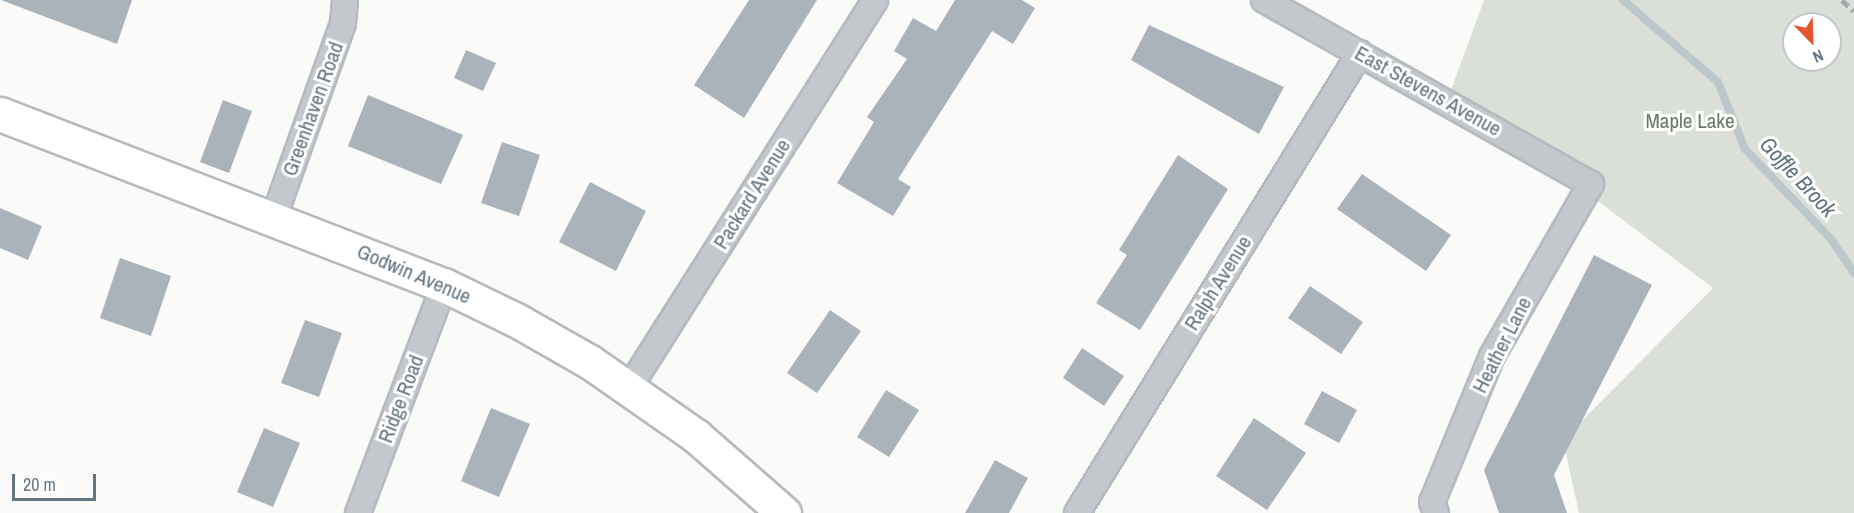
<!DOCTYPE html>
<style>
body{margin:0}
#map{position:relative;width:1854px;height:513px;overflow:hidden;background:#fafaf8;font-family:"Archivo Narrow",sans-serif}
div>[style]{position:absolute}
.green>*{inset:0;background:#dadfd7}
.stream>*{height:8px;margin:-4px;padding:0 4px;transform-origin:4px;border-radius:4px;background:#bbc7cb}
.building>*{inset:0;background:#aab3b9}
.roads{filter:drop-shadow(2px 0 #b5babe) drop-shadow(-2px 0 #b5babe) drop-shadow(0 2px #b5babe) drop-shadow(0 -2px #b5babe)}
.minor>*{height:24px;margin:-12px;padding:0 12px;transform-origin:12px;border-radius:12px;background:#c3c8cc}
.primary>*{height:33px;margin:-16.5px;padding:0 16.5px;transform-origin:16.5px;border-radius:16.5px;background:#fff}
.rail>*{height:4.5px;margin-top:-2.25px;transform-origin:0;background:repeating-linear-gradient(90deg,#a2aab0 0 9px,transparent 0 13.5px)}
span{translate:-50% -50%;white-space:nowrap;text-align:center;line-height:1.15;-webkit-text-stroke:6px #fff;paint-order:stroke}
.street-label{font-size:21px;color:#657683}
.park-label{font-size:21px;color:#687a64}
.water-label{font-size:22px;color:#60757c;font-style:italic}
.north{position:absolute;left:1782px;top:12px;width:60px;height:60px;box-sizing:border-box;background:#fff;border:2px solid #c1c8cd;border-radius:50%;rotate:157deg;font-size:16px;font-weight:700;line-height:24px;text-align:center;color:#657683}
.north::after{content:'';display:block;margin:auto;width:21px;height:27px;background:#e4572e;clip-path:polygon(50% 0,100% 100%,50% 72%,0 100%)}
.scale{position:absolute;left:12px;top:474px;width:84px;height:27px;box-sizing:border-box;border:3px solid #657683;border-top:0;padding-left:8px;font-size:18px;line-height:21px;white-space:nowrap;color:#657683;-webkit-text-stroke:4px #fff;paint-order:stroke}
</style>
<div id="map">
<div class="green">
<i style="clip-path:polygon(evenodd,1484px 0,1854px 0,1854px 513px,1579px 513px,1563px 440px,1713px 288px,1451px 90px,1484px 0,1794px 24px,1830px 24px,1830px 60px,1794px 60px,1794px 24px)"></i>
</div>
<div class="stream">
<i style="left:1623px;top:0;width:125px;rotate:40.8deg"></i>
<i style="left:1718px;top:82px;width:72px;rotate:68.1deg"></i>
<i style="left:1745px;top:149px;width:124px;rotate:46.3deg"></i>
<i style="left:1831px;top:239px;width:41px;rotate:55.9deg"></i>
</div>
<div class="building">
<i style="clip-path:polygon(1px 0,132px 0,117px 44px)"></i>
<i style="clip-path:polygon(749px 0,817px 0,744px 118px,694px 85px)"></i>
<i style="clip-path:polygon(955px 0,1022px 0,1035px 8px,1013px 44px,992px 31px,898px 179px,911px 187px,893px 216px,837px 183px,874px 122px,867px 117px,907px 59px,894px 51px,913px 18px,936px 31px)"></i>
<i style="clip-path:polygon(1149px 25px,1284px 87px,1259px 134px,1131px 60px)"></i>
<i style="clip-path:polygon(466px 50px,496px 63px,483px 91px,454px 78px)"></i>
<i style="clip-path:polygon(368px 95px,463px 135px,441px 184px,348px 146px)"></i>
<i style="clip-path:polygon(223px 100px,252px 111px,229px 173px,200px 162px)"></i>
<i style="clip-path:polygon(502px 142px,540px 155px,519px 216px,481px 203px)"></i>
<i style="clip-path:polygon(1178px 155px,1228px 189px,1140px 330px,1096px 303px,1127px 255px,1119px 250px)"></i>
<i style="clip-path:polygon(1362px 174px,1451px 235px,1426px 271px,1337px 209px)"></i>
<i style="clip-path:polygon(590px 182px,646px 211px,616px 271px,559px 242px)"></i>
<i style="clip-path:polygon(0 208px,42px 226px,28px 260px,0 248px)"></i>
<i style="clip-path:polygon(1594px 255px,1652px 285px,1554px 475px,1567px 513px,1499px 513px,1484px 470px)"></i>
<i style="clip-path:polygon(120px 258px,171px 276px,151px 336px,100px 318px)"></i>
<i style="clip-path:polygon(1310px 286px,1363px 322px,1341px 354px,1288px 318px)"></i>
<i style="clip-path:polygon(830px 310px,861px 331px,817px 393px,787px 373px)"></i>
<i style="clip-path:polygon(305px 320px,342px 333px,319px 397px,281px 383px)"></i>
<i style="clip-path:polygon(1082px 348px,1124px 376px,1104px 406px,1063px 378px)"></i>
<i style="clip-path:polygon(886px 390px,919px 410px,889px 457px,857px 437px)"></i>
<i style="clip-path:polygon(1322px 391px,1357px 410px,1339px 443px,1304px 424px)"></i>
<i style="clip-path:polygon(491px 408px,530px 424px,499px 497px,461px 481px)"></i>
<i style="clip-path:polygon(1254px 418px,1306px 453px,1267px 510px,1216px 476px)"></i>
<i style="clip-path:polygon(264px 428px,300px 443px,273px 507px,237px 492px)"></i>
<i style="clip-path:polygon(995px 460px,1028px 478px,1009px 513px,965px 513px)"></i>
</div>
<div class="roads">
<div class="minor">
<i style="left:1264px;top:0;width:375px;rotate:29.4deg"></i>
<i style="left:1591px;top:184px;width:198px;rotate:119.9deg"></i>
<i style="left:1492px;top:356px;width:158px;rotate:112.3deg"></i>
<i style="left:1432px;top:502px;width:12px;rotate:70deg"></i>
<i style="left:274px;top:217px;width:206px;rotate:-70.4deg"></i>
<i style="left:343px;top:23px;width:23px;rotate:-85deg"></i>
<i style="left:629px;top:388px;width:459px;rotate:-57.6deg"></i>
<i style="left:358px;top:513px;width:244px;rotate:-69.3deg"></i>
<i style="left:1077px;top:513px;width:540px;rotate:-58.4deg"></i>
</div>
<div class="primary">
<i style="left:0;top:114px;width:476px;rotate:21.1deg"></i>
<i style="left:444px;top:285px;width:82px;rotate:25.9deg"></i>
<i style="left:518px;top:321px;width:83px;rotate:29.7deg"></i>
<i style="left:590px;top:362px;width:129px;rotate:34.9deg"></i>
<i style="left:696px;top:436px;width:117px;rotate:41.2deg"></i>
</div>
</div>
<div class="rail">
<i style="left:1842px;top:0;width:16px;rotate:43deg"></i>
</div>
<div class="street-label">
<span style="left:1428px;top:91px;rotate:29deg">East Stevens Avenue</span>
<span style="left:313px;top:109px;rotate:-70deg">Greenhaven Road</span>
<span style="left:752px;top:194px;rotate:-58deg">Packard Avenue</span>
<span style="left:414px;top:274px;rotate:23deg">Godwin Avenue</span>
<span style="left:1218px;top:283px;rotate:-58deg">Ralph Avenue</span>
<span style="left:1502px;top:345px;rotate:-63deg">Heather Lane</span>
<span style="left:401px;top:399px;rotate:-69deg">Ridge Road</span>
</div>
<div class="park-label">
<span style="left:1690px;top:121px">Maple Lake</span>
</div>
<div class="water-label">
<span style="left:1798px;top:177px;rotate:47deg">Goffle Brook</span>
</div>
<div class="north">N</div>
<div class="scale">20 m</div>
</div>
